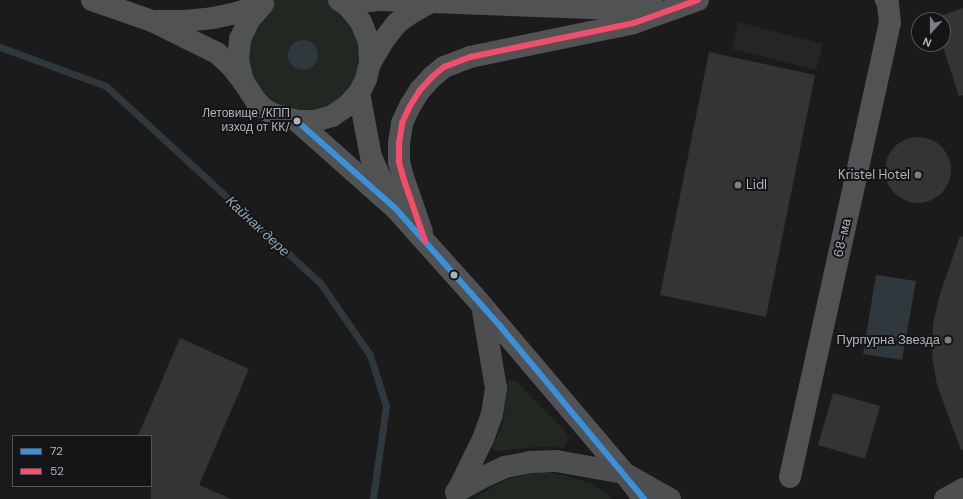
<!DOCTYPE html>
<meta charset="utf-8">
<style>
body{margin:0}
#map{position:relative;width:963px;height:499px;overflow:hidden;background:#1b1b1b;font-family:"DM Sans",sans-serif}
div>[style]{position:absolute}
.built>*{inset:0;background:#252527}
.green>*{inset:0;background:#212821}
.water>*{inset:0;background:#2f383d}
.round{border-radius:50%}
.stream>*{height:7px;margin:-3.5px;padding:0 3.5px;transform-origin:3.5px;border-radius:3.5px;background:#2f383d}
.building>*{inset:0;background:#343435}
.street>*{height:22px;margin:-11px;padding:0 11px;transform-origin:11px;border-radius:11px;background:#505254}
.secondary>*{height:22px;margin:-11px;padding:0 11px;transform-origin:11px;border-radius:11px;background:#4e5052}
.highway>*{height:22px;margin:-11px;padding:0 11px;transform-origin:11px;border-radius:11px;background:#4d4e50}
.bus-1>*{height:6px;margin:-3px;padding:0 3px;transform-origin:3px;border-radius:3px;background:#3a90db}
.bus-2>*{height:6px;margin:-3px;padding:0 3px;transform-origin:3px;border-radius:3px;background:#f44d6c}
.dots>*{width:11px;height:11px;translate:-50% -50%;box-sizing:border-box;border:2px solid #151517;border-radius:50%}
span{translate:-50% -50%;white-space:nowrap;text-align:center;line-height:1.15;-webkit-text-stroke:4px #151517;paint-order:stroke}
.bus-label{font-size:12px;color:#aeb4bb}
.right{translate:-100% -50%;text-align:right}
.poi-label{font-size:13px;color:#aeb4bb}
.left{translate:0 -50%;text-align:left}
.street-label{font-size:13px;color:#aeb4bb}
.water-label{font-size:14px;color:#87a5b3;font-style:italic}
.legend{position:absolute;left:12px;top:435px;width:140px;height:52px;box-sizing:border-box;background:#151517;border:1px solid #525559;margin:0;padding:5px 7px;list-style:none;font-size:12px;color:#aeb4bb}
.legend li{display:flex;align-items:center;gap:8px;height:20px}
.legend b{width:20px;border:1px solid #525559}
.north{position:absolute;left:911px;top:12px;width:40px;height:40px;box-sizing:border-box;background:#151517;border:1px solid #525559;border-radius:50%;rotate:201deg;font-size:11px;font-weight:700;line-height:16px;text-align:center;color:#aeb4bb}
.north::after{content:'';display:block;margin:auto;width:14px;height:18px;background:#7b7e83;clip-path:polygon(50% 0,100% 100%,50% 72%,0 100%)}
</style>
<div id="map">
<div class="built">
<i style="clip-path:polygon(738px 22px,823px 44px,816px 70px,732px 49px)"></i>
</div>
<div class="green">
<i style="clip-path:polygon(270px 0,339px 0,370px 63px,332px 116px,264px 109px,240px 39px)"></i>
<i style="clip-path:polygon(512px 380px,517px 382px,566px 432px,568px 439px,567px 444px,562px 448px,545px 446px,494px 452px,493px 446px,503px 423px,508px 382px)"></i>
<i style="clip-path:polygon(538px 471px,568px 476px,593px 484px,608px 494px,612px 499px,473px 499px,504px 480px)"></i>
</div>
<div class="water">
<i class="round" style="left:288px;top:40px;width:30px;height:30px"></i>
<i style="clip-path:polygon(876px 275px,916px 281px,902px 360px,863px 354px)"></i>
</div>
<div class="stream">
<i style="left:0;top:47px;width:113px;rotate:20.2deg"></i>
<i style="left:106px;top:86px;width:292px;rotate:42.6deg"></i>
<i style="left:321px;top:284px;width:86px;rotate:55.4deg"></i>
<i style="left:370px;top:355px;width:53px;rotate:72.6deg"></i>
<i style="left:386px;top:406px;width:94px;rotate:98deg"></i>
</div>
<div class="building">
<i style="clip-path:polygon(963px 8px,963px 95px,959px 96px,942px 44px,943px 20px,934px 20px,934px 18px)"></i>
<i style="clip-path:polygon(709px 52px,815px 75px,766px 317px,660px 295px)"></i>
<i class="round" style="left:885px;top:137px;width:66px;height:66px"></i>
<i style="clip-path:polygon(960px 236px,963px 237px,963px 450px,961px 450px,937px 385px,932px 356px,933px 324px,940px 294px)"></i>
<i style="clip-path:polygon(180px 338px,249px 369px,199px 485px,231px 499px,151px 499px,151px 436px,138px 436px)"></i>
<i style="clip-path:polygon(833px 393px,880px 406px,865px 459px,818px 445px)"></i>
</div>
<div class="street">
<i style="left:92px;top:0;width:64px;rotate:19.3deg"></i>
<i style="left:152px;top:21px;width:72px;rotate:26.2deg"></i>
<i style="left:217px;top:53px;width:21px;rotate:43deg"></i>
<i style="left:232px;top:67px;width:16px;rotate:52deg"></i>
<i style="left:339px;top:0;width:11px;rotate:34deg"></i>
<i style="left:348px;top:6px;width:21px;rotate:51deg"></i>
<i style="left:361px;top:22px;width:22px;rotate:68deg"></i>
<i style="left:369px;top:42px;width:21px;rotate:87deg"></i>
<i style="left:263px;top:4px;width:21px;rotate:131deg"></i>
<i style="left:249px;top:20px;width:21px;rotate:115deg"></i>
<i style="left:240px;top:39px;width:21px;rotate:95deg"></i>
<i style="left:238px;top:60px;width:22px;rotate:77deg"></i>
<i style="left:243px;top:81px;width:24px;rotate:57deg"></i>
<i style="left:256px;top:101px;width:11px;rotate:45deg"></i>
<i style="left:264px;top:109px;width:13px;rotate:29deg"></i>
<i style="left:275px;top:115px;width:23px;rotate:15deg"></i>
<i style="left:297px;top:121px;width:18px"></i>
<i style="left:315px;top:121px;width:18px;rotate:-16deg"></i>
<i style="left:332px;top:116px;width:18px;rotate:-34deg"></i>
<i style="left:347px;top:106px;width:18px;rotate:-47deg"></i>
<i style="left:359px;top:93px;width:16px;rotate:-63deg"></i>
<i style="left:366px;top:79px;width:16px;rotate:-76deg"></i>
<i style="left:370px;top:63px;width:26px;rotate:-59deg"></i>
<i style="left:383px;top:41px;width:23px;rotate:-52deg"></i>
<i style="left:397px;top:23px;width:19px;rotate:-35deg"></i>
<i style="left:413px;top:12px;width:23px;rotate:-29deg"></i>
<i style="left:348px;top:6px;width:14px;rotate:-17deg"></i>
<i style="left:361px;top:2px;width:20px;rotate:-6deg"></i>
<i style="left:381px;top:0;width:257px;rotate:2.2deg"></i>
<i style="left:638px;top:10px;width:18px;rotate:-3deg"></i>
<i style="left:157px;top:21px;width:28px"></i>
<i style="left:185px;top:21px;width:28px;rotate:-6deg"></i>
<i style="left:213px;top:18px;width:25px;rotate:-12deg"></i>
<i style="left:237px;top:13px;width:27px;rotate:-20deg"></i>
<i style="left:359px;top:93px;width:65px;rotate:79.4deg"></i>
<i style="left:371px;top:157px;width:44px;rotate:65.8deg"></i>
<i style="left:297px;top:121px;width:131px;rotate:41.6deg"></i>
<i style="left:395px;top:208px;width:118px;rotate:48.1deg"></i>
<i style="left:474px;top:296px;width:232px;rotate:49.7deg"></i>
<i style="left:422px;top:232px;width:58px;rotate:-109.1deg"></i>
<i style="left:403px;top:177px;width:16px;rotate:-105deg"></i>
<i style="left:399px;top:162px;width:19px;rotate:-90deg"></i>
<i style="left:399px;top:143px;width:20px;rotate:-81deg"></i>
<i style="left:402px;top:123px;width:19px;rotate:-65deg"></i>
<i style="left:410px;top:106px;width:19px;rotate:-58deg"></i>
<i style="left:420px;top:90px;width:18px;rotate:-47deg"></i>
<i style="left:432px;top:77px;width:16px;rotate:-40deg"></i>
<i style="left:444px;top:67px;width:28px;rotate:-21deg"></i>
<i style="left:470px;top:57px;width:167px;rotate:-11.7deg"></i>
<i style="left:634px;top:23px;width:68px;rotate:-19.8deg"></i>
<i style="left:790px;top:477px;width:465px;rotate:-77.6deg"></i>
<i style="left:890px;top:23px;width:20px;rotate:-96deg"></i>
<i style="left:888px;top:3px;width:4px;rotate:-124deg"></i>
</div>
<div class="secondary">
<i style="left:624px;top:473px;width:33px;rotate:52deg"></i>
</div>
<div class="highway">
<i style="left:456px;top:492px;width:26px;rotate:-29deg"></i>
<i style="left:479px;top:479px;width:29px;rotate:-25deg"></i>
<i style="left:505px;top:467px;width:25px;rotate:-11deg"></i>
<i style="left:530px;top:462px;width:26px;rotate:-2deg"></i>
<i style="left:556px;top:461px;width:69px;rotate:10deg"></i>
<i style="left:624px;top:473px;width:53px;rotate:29.5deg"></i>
<i style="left:457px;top:492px;width:59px;rotate:-63.9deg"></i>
<i style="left:483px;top:439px;width:27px;rotate:-70deg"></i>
<i style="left:492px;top:414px;width:26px;rotate:-81deg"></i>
<i style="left:496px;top:388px;width:84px;rotate:-99.6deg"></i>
<i style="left:945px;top:499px;width:21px;rotate:-29deg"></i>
</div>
<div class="bus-1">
<i style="left:297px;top:121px;width:131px;rotate:41.6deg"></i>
<i style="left:395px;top:208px;width:158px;rotate:48.3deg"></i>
<i style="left:500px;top:326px;width:225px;rotate:50.2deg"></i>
</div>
<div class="bus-2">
<i style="left:425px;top:241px;width:68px;rotate:-109deg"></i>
<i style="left:403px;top:177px;width:16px;rotate:-105deg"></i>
<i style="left:399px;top:162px;width:19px;rotate:-90deg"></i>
<i style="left:399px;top:143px;width:20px;rotate:-81deg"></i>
<i style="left:402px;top:123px;width:19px;rotate:-65deg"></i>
<i style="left:410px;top:106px;width:19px;rotate:-58deg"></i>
<i style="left:420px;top:90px;width:18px;rotate:-47deg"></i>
<i style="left:432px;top:77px;width:16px;rotate:-40deg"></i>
<i style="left:444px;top:67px;width:28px;rotate:-21deg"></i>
<i style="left:470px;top:57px;width:167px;rotate:-11.7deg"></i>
<i style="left:634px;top:23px;width:68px;rotate:-19.8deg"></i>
</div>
<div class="dots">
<i style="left:297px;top:121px;background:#aeb4bb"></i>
<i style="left:918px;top:175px;background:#7b7e83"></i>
<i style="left:738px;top:185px;background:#7b7e83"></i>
<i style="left:454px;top:275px;background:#aeb4bb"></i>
<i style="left:948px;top:340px;background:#7b7e83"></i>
</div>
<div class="bus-label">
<span class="right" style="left:290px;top:121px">Летовище /КПП<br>изход от КК/</span>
</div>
<div class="poi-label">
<span class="right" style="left:910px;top:175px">Kristel Hotel</span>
<span class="left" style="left:746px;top:185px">Lidl</span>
<span class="right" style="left:940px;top:340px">Пурпурна Звезда</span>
</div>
<div class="street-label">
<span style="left:843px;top:238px;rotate:-77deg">68-ма</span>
</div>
<div class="water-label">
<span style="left:258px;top:226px;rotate:43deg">Кайнак дере</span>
</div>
<ul class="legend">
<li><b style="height:5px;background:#3a90db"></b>72</li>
<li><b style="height:5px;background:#f44d6c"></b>52</li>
</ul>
<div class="north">N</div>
</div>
